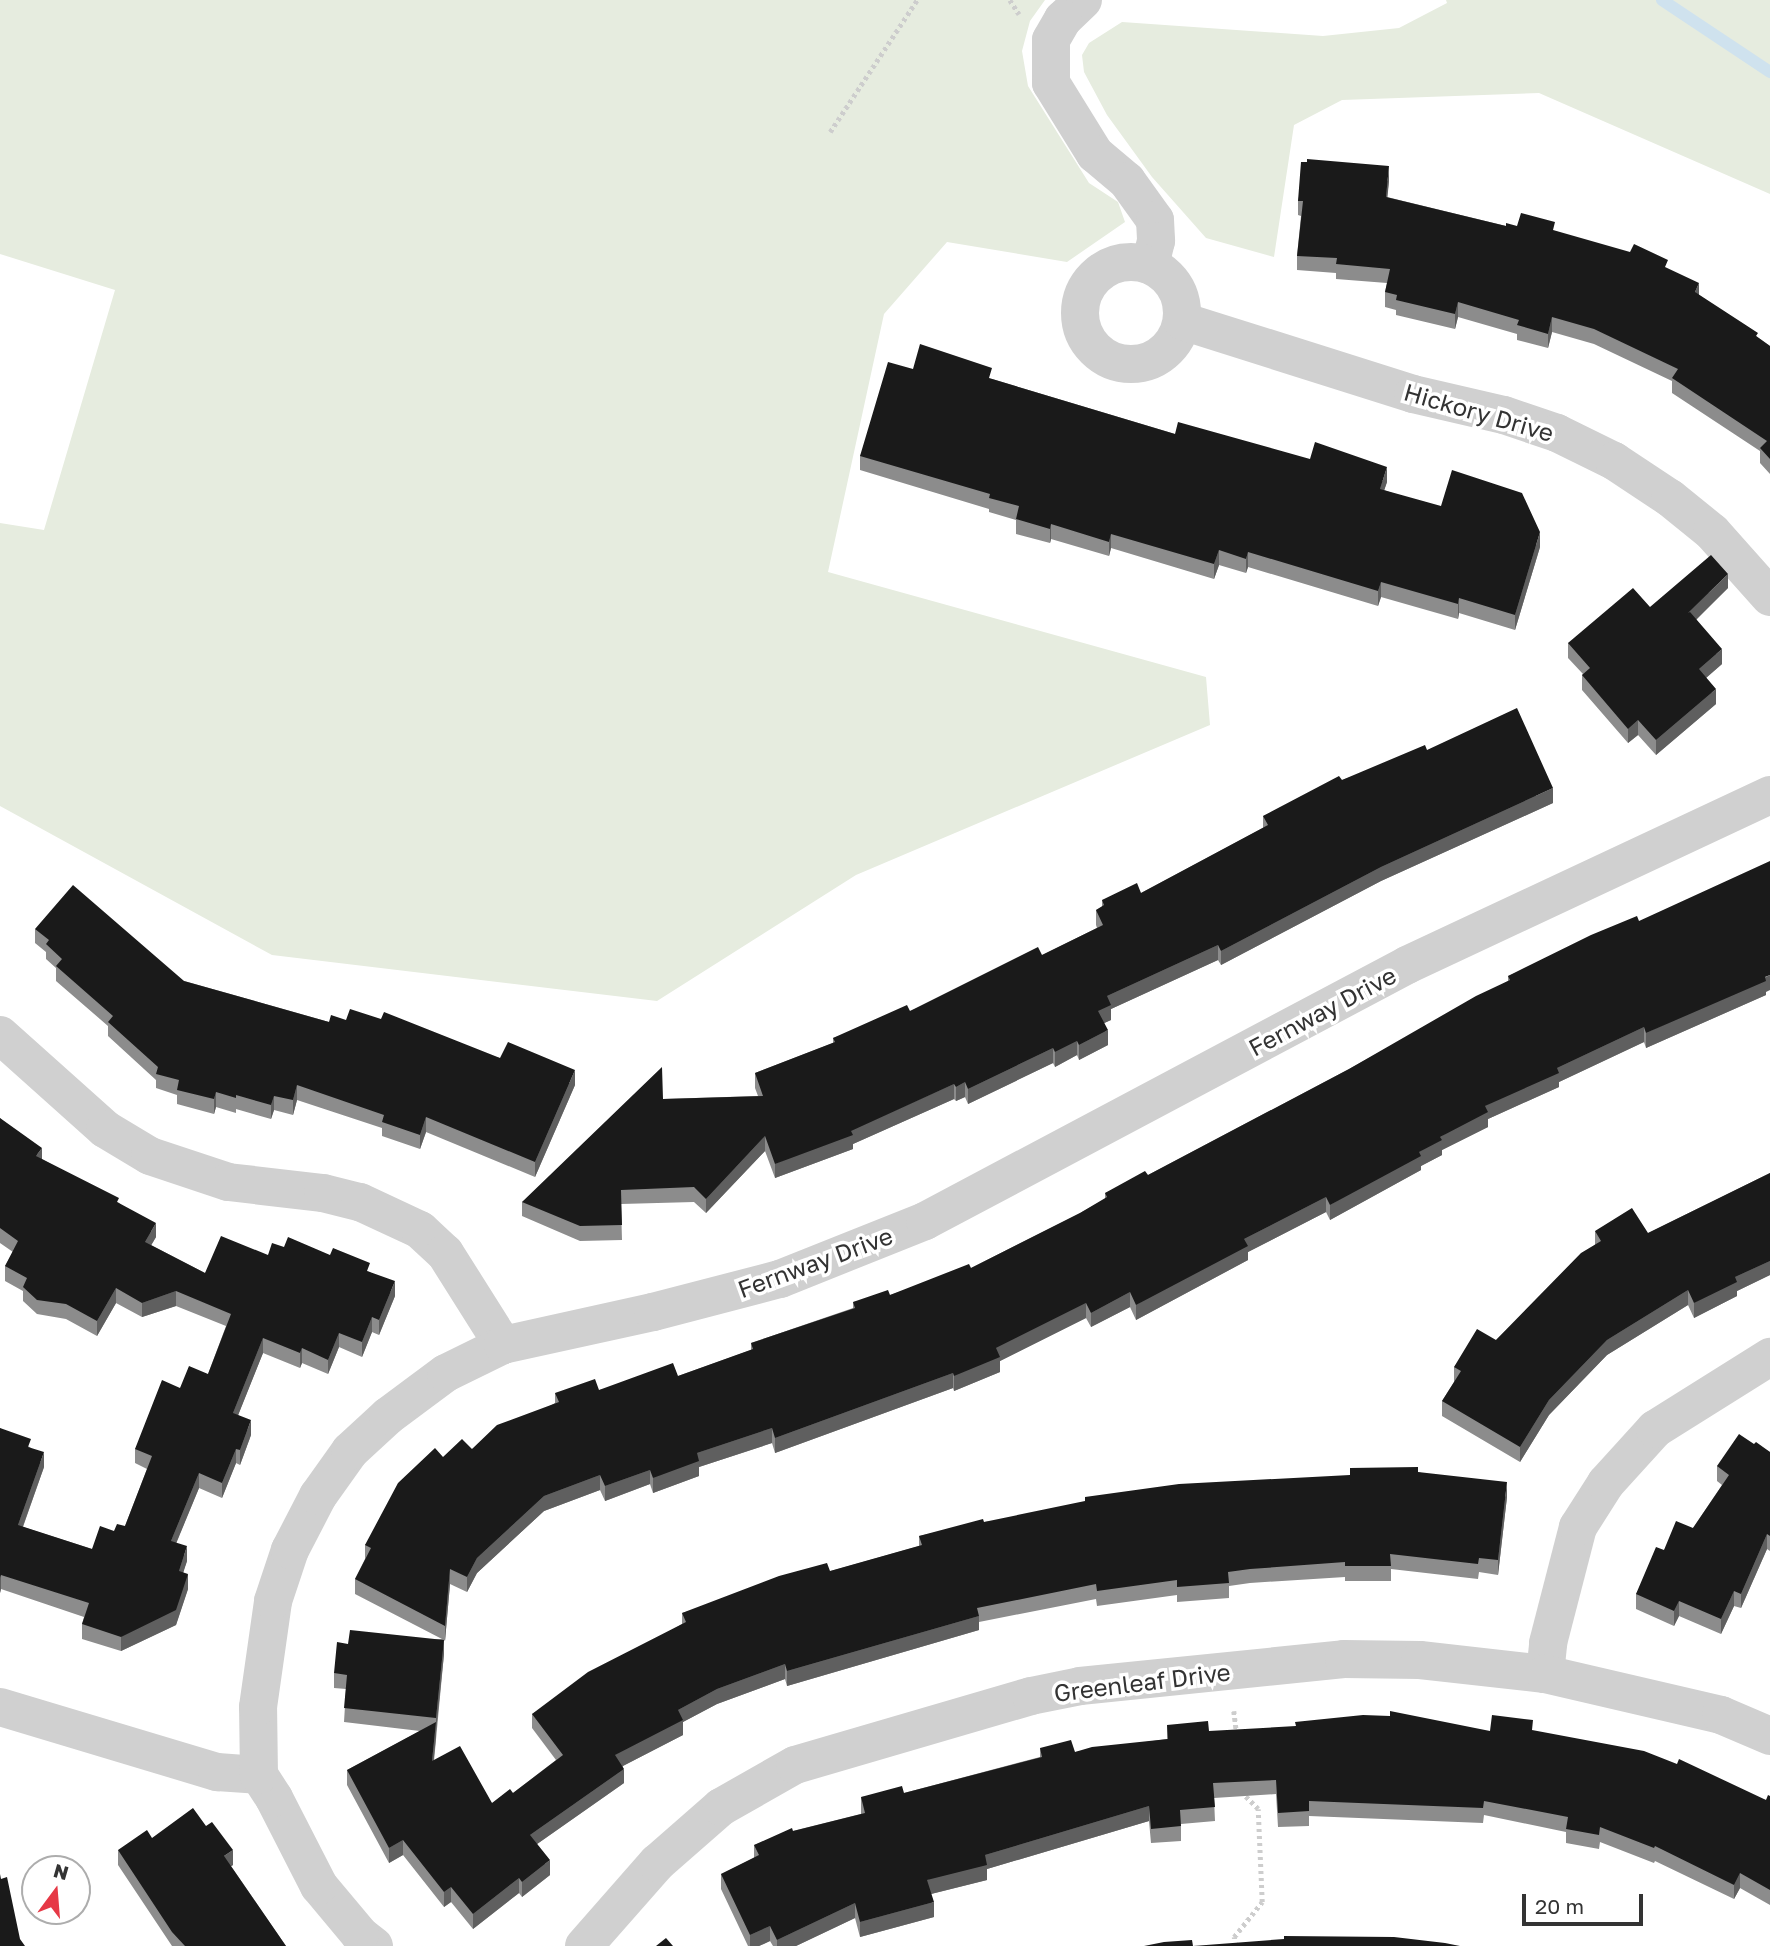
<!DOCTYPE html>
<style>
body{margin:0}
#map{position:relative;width:1770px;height:1946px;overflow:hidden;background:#fff;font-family:"Golos Text",sans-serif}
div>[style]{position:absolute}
.green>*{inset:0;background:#e6ecdf}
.stream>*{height:12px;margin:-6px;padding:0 6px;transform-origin:6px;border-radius:6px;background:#cfe2ee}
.path>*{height:4.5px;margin-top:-2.25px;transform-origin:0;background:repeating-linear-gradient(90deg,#cdcdcd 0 3.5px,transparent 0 7px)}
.minor>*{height:38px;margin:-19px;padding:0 19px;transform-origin:19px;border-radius:19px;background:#d0d0d0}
.minor>.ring{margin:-19px;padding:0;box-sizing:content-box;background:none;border:38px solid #d0d0d0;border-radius:50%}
.wall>*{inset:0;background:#8c8c8c}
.shaded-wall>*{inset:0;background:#5f5f5f}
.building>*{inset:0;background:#1a1a1a}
span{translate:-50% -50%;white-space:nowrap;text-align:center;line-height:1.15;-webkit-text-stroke:7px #fff;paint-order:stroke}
.street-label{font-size:24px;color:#333}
.north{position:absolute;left:21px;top:1855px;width:70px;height:70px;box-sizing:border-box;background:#fff;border:2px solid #adadad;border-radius:50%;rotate:16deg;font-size:19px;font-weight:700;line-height:28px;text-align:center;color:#333}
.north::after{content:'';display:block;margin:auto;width:24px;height:32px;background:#e63946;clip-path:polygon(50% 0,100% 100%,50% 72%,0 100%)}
.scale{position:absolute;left:1522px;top:1894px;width:121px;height:32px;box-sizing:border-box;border:4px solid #333;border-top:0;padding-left:9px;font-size:21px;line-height:24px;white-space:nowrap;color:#333;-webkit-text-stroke:5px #fff;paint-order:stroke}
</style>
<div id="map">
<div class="green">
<i style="clip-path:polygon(0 0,1045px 0,1030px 21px,1022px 51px,1028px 86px,1089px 183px,1118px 202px,1125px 222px,1067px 262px,947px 242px,884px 314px,828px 572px,1206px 677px,1210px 725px,856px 875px,657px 1001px,272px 955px,0 806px,0 523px,44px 530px,115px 290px,0 254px)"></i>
<i style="clip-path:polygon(1446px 0,1770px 0,1770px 194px,1539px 93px,1342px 100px,1294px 125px,1274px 257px,1206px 238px,1152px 177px,1107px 115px,1084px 72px,1082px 55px,1089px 43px,1122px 22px,1323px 36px,1399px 28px,1447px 3px)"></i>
</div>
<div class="stream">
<i style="left:1662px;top:0;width:130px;rotate:33.7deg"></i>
</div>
<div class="path">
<i style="left:1010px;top:0;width:17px;rotate:57deg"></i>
<i style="left:830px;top:132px;width:158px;rotate:-56.6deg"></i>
<i style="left:1234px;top:1711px;width:23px;rotate:83deg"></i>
<i style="left:1235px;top:1946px;width:9px;rotate:-96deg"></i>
<i style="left:1234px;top:1937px;width:45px;rotate:-51.3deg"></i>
<i style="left:1262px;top:1902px;width:93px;rotate:-92.5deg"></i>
<i style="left:1258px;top:1809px;width:21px;rotate:-135deg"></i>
</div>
<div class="minor">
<i style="left:1083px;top:0;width:28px;rotate:136deg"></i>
<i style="left:1063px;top:19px;width:24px;rotate:120deg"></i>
<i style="left:1051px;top:40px;width:43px;rotate:90deg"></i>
<i style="left:1051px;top:83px;width:84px;rotate:58.2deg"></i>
<i style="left:1095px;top:154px;width:42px;rotate:40.2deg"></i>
<i style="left:1127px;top:181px;width:48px;rotate:54.3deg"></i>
<i style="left:1155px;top:220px;width:21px;rotate:87deg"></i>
<i style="left:1156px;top:241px;width:25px;rotate:104deg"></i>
<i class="ring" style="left:1080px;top:262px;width:64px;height:64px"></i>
<i style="left:1182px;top:321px;width:242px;rotate:17.5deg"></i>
<i style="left:1413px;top:394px;width:93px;rotate:13deg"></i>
<i style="left:1504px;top:415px;width:56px;rotate:18.8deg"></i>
<i style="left:1557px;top:433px;width:64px;rotate:26.2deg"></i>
<i style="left:1614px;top:461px;width:67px;rotate:33.5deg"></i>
<i style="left:1670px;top:498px;width:54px;rotate:39deg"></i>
<i style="left:1712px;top:532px;width:87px;rotate:48.3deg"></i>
<i style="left:0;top:1035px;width:141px;rotate:41.8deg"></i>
<i style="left:105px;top:1129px;width:52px;rotate:31deg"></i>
<i style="left:150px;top:1156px;width:82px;rotate:18.4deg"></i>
<i style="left:228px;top:1182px;width:96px;rotate:6.6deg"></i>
<i style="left:323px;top:1193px;width:38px;rotate:14deg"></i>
<i style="left:360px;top:1202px;width:66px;rotate:25deg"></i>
<i style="left:420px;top:1230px;width:34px;rotate:43deg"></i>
<i style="left:445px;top:1253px;width:109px;rotate:57.8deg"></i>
<i style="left:1545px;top:1674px;width:31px;rotate:-84deg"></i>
<i style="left:1548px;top:1643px;width:120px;rotate:-75.5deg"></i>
<i style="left:1578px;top:1527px;width:52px;rotate:-57.5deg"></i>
<i style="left:1606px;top:1483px;width:73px;rotate:-47.8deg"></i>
<i style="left:1655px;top:1429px;width:136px;rotate:-32.1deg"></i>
<i style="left:0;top:1707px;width:227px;rotate:16.7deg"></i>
<i style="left:217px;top:1772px;width:42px;rotate:4.1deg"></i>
<i style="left:374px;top:1946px;width:18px;rotate:-142deg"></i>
<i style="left:360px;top:1935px;width:64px;rotate:-129.9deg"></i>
<i style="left:319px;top:1886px;width:99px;rotate:-117.1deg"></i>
<i style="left:274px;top:1798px;width:27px;rotate:-123deg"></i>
<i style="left:259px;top:1775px;width:68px;rotate:-90.8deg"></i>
<i style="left:258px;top:1707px;width:107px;rotate:-81.9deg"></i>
<i style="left:273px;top:1601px;width:54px;rotate:-71.6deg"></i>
<i style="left:290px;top:1550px;width:61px;rotate:-62.6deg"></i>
<i style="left:318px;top:1496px;width:55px;rotate:-54.6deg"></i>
<i style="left:350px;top:1451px;width:52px;rotate:-42.6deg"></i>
<i style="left:388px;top:1416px;width:72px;rotate:-36.6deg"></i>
<i style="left:446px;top:1373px;width:64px;rotate:-26.2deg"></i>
<i style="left:503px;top:1345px;width:154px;rotate:-12.4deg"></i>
<i style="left:653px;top:1312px;width:131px;rotate:-14.6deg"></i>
<i style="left:780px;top:1279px;width:156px;rotate:-21.8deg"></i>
<i style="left:925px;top:1221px;width:546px;rotate:-27.97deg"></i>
<i style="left:1407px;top:965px;width:401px;rotate:-25.1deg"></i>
<i style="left:584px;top:1946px;width:111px;rotate:-48.7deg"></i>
<i style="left:657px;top:1863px;width:85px;rotate:-41.2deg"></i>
<i style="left:721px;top:1807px;width:85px;rotate:-29.6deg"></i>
<i style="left:795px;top:1765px;width:246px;rotate:-16.3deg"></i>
<i style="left:1031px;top:1696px;width:50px;rotate:-11.5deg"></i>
<i style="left:1080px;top:1686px;width:265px;rotate:-5.8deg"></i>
<i style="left:1344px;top:1659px;width:76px;rotate:0.8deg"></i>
<i style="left:1420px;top:1660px;width:126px;rotate:6.4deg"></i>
<i style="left:1545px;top:1674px;width:181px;rotate:13.1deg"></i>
<i style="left:1721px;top:1715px;width:53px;rotate:23.2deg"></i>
</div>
<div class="wall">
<i style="clip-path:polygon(1307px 162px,1389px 181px,1387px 197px,1506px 226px,1517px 226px,1555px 231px,1668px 269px,1699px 295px,1770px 346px,1770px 474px,1760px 463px,1760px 451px,1672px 393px,1672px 381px,1594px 344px,1552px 332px,1548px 348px,1517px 340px,1517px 334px,1458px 317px,1455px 329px,1396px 315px,1396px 310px,1385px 307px,1385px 292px,1387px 283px,1336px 279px,1336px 273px,1297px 270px,1297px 256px,1301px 216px,1298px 215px,1298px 201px)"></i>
<i style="clip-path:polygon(913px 369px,992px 379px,1175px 434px,1387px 482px,1384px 490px,1540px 547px,1515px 630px,1459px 613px,1458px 619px,1381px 597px,1378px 606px,1248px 567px,1246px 573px,1219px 565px,1214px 579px,1111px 548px,1109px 556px,1051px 539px,1050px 543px,1016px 534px,1016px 520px,989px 512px,989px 509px,860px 470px,860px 456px)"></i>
<i style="clip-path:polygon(1728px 588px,1696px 619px,1722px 664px,1706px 678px,1716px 704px,1656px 755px,1638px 735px,1628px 743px,1582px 690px,1582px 675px,1583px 674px,1568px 658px,1568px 643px,1650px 607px)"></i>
<i style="clip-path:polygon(1427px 750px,1553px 803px,1381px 881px,1221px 965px,1218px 960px,1111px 1009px,1111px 1020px,1104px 1023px,1108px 1045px,1079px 1060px,1077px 1055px,1055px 1067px,1053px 1063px,968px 1104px,965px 1097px,956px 1101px,954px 1099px,853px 1144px,853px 1149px,775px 1178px,765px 1151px,706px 1213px,694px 1202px,621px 1204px,622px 1240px,580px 1241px,522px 1216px,522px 1202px,663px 1099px,758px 1096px,755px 1088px,755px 1073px,833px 1043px,833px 1038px,910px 1011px,1042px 955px,1097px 928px,1096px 925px,1096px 910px,1102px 907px,1102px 900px,1141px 893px,1263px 828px,1263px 816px,1342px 780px)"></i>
<i style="clip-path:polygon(1639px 921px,1766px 992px,1766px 995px,1646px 1048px,1644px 1042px,1559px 1082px,1559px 1087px,1488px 1119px,1488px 1127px,1442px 1150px,1442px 1155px,1421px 1166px,1421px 1170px,1330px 1220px,1326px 1212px,1248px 1252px,1248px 1260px,1136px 1320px,1130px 1307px,1091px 1327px,1086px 1318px,1000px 1361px,1000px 1372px,954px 1391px,953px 1388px,775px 1453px,772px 1443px,699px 1467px,699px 1476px,653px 1493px,650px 1484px,605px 1501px,600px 1490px,544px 1511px,477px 1573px,467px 1592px,450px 1584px,445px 1641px,444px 1640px,444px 1654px,434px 1761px,492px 1803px,513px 1793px,556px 1760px,532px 1728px,532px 1714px,682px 1624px,682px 1613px,919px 1546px,919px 1536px,984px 1522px,1418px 1472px,1507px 1497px,1498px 1575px,1479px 1572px,1478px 1579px,1391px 1569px,1391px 1581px,1345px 1581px,1345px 1577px,1250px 1583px,1229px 1586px,1229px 1598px,1177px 1602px,1177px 1595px,1097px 1606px,1096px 1599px,979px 1622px,979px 1630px,787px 1686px,785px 1679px,717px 1704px,683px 1722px,683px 1735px,623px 1766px,624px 1783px,537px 1844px,550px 1875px,522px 1897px,519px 1893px,473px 1929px,451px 1902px,444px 1907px,403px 1855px,389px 1863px,347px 1785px,347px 1770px,420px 1731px,344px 1722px,346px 1689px,334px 1688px,334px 1673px,348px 1644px,442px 1639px,355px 1594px,355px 1579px,365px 1559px,365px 1545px,443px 1457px,472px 1449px,555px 1403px,555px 1393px,599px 1390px,678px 1376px,751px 1350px,751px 1343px,853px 1308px,853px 1302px,890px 1295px,971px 1268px,1080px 1213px,1105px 1199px,1105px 1193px,1148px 1175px,1349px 1069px,1508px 981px,1508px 976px)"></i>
<i style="clip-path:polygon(35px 929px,184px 981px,329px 1022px,346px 1020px,500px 1058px,575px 1085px,535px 1177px,426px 1132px,420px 1149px,382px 1136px,382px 1128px,297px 1100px,293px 1115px,274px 1110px,271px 1119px,236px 1109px,236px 1113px,216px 1107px,214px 1114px,177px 1104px,177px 1095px,156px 1088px,156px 1080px,108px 1036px,108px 1026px,56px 981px,56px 968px,46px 959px,46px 952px,35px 943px)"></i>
<i style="clip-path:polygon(0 1118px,42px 1159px,119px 1203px,156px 1237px,151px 1245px,205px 1273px,268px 1255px,284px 1247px,370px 1272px,395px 1296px,379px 1335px,372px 1332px,362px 1357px,339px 1347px,328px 1374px,302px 1363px,300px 1368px,263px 1353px,238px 1415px,251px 1435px,240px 1465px,236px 1463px,222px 1498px,199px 1488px,176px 1543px,187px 1561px,183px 1572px,188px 1589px,176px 1625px,121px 1651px,82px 1639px,82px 1624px,84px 1617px,1px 1589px,0 1593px,0 1428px,31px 1448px,44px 1467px,23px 1527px,92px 1549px,114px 1531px,125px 1526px,147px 1469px,135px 1463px,135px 1449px,180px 1388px,208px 1374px,226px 1326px,176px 1306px,142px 1317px,116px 1303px,97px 1336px,66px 1319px,37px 1314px,23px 1301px,23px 1291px,5px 1281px,5px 1266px,13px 1252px,0 1243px)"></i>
<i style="clip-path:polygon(1770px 1173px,1770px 1275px,1737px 1291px,1737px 1296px,1694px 1318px,1688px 1305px,1607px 1355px,1549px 1415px,1520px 1462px,1442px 1416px,1442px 1401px,1454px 1382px,1454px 1367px,1496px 1340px,1595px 1245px,1595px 1231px,1648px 1233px)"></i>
<i style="clip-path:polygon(1754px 1444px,1770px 1452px,1770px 1551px,1767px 1549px,1741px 1608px,1734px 1606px,1721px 1634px,1679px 1616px,1674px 1626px,1636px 1609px,1636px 1594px,1664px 1550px,1693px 1528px,1722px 1485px,1717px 1481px,1717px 1466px)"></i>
<i style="clip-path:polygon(1167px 1725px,1209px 1731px,1533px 1731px,1766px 1800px,1770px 1796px,1770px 1905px,1740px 1888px,1734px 1899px,1655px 1861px,1654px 1863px,1600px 1842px,1599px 1849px,1566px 1843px,1566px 1832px,1484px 1815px,1483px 1823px,1309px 1816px,1309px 1826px,1278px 1827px,1276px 1794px,1214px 1798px,1215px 1821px,1181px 1824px,1181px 1841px,1151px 1843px,1149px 1821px,987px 1869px,987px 1880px,931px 1894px,934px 1917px,860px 1937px,855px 1918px,796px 1946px,773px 1946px,770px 1941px,759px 1946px,748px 1946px,721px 1889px,721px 1874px,754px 1858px,754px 1845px,793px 1831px,861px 1814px,861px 1797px,904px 1793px,1040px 1757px,1040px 1748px,1075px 1752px,1167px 1739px)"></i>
<i style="clip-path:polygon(118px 1850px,233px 1865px,231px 1866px,286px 1946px,172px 1946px,118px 1865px)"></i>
</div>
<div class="shaded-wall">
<i style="clip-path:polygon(1389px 166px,1389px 181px,1386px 212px,1386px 197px)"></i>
<i style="clip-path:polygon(1699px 283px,1699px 298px,1695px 292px)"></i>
<i style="clip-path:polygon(1458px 302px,1458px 317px,1455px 329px,1455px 314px)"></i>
<i style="clip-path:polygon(1552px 317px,1552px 332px,1548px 348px,1548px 334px)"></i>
<i style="clip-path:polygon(1387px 467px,1387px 482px,1380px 503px,1380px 489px)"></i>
<i style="clip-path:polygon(1051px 524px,1051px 539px,1050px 543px,1050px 529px)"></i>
<i style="clip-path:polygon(1540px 532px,1540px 547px,1515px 630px,1515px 615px)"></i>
<i style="clip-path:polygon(1111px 534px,1111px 548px,1109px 556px,1109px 542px)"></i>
<i style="clip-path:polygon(1219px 550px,1219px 565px,1214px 579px,1214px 564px)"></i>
<i style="clip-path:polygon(1248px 552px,1248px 567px,1246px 573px,1246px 559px)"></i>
<i style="clip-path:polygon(1728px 574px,1728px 588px,1688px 628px,1688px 613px)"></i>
<i style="clip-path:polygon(1381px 582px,1381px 597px,1378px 606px,1378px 591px)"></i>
<i style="clip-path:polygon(1459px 598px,1459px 613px,1458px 619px,1458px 604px)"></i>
<i style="clip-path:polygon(1722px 649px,1722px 664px,1699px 684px,1699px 669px)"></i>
<i style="clip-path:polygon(1716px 689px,1716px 704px,1656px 755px,1656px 740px)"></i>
<i style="clip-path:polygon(1638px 720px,1638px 735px,1628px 743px,1628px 729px)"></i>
<i style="clip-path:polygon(1553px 788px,1553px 803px,1381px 881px,1221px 965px,1221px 951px,1381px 867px)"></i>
<i style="clip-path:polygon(1218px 945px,1218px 960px,1111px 1009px,1111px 1020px,1098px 1026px,1098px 1011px,1107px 996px)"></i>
<i style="clip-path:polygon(1770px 975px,1770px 990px,1766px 992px,1766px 995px,1646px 1048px,1646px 1033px)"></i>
<i style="clip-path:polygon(1644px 1027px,1644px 1042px,1559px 1082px,1559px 1087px,1488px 1119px,1488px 1127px,1442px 1150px,1442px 1155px,1421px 1166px,1421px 1170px,1330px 1220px,1330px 1205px,1419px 1152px,1485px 1106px,1557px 1068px)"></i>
<i style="clip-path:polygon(1108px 1030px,1108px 1045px,1079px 1060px,1079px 1045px)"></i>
<i style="clip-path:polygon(1077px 1041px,1077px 1055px,1055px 1067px,1055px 1052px)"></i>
<i style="clip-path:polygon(1053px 1048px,1053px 1063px,968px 1104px,968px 1089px)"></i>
<i style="clip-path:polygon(575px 1070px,575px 1085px,535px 1177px,535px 1162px)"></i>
<i style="clip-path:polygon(965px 1082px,965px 1097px,956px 1101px,956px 1087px)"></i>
<i style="clip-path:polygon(954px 1084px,954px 1099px,853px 1144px,853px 1149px,775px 1178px,775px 1164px)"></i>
<i style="clip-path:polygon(297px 1085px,297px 1100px,293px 1115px,293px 1100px)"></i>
<i style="clip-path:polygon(216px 1092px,216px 1107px,214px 1114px,214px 1099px)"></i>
<i style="clip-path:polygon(274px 1096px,274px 1110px,271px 1119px,271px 1105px)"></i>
<i style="clip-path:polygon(426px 1117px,426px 1132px,420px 1149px,420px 1135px)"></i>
<i style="clip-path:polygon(765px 1136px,765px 1151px,706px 1213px,706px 1199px)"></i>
<i style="clip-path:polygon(42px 1148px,42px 1162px,36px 1156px)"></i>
<i style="clip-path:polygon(1326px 1197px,1326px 1212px,1248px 1252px,1248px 1260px,1136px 1320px,1136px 1305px,1244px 1239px)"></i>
<i style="clip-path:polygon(156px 1223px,156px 1237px,145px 1256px,145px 1242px)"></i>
<i style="clip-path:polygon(1770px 1261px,1770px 1275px,1737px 1291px,1737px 1296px,1694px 1318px,1694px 1303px,1735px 1277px)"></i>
<i style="clip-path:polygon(395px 1281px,395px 1296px,379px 1335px,379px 1320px)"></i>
<i style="clip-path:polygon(116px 1288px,116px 1303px,97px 1336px,97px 1321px)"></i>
<i style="clip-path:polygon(1688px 1290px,1688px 1305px,1607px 1355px,1549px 1415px,1520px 1462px,1520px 1447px,1549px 1400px,1607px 1340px)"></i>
<i style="clip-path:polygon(176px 1291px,176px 1306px,142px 1317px,142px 1303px)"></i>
<i style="clip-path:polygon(1130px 1292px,1130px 1307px,1091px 1327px,1091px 1313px)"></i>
<i style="clip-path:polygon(1086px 1303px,1086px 1318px,1000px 1361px,1000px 1372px,954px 1391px,954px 1376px,996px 1348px)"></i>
<i style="clip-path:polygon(372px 1317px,372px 1332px,362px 1357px,362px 1342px)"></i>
<i style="clip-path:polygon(339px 1333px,339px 1347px,328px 1374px,328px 1360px)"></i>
<i style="clip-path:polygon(263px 1338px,263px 1353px,233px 1428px,233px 1413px)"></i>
<i style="clip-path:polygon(302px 1348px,302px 1363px,300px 1368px,300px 1353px)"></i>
<i style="clip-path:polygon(953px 1373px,953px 1388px,775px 1453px,775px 1438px)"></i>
<i style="clip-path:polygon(251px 1420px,251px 1435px,240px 1465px,240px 1450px)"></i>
<i style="clip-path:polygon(772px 1428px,772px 1443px,699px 1467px,699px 1476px,653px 1493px,653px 1478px,697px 1453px)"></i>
<i style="clip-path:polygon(236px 1449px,236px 1463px,222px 1498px,222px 1483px)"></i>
<i style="clip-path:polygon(44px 1452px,44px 1467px,18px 1540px,18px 1525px)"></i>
<i style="clip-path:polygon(650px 1470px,650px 1484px,605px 1501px,605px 1486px)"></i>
<i style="clip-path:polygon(199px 1473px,199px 1488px,171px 1556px,171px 1541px)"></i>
<i style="clip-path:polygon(600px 1475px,600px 1490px,544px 1511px,477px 1573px,467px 1592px,467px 1577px,477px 1558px,544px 1496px)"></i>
<i style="clip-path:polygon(1507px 1482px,1507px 1497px,1498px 1575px,1498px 1560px)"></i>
<i style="clip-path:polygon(1767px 1534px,1767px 1549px,1741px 1608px,1741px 1594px)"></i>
<i style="clip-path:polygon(187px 1546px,187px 1561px,179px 1586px,179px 1571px)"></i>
<i style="clip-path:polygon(450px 1569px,450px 1584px,445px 1641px,445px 1626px)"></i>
<i style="clip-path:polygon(188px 1574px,188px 1589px,176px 1625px,121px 1651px,121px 1637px)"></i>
<i style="clip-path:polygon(1px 1575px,1px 1589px,0 1593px,0 1578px)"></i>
<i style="clip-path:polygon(1734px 1591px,1734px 1606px,1721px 1634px,1721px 1619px)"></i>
<i style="clip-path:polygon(1679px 1601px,1679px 1616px,1674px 1626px,1674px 1611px)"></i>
<i style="clip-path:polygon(979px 1616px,979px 1630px,787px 1686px,787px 1671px)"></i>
<i style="clip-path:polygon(444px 1640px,444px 1654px,436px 1732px,436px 1718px)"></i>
<i style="clip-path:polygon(785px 1664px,785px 1679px,717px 1704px,683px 1722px,683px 1735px,615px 1770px,615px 1755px,678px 1710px,717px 1689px)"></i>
<i style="clip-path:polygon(436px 1722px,436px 1737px,432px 1776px,432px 1761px)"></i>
<i style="clip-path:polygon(624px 1769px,624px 1783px,530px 1849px,530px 1835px)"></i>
<i style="clip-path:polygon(1149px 1806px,1149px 1821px,987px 1869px,987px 1880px,927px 1895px,927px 1880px,985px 1855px)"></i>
<i style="clip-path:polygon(403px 1840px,403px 1855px,389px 1863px,389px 1848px)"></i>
<i style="clip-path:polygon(233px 1850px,233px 1865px,224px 1871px,224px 1856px)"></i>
<i style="clip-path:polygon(550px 1860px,550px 1875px,522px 1897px,522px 1882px)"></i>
<i style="clip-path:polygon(1740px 1873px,1740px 1888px,1734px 1899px,1734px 1885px)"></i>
<i style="clip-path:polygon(519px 1878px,519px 1893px,473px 1929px,473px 1914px)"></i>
<i style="clip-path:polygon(451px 1887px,451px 1902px,444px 1907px,444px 1892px)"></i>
<i style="clip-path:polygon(934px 1902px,934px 1917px,860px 1937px,860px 1922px)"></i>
<i style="clip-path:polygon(855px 1903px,855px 1918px,796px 1946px,777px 1946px,777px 1940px)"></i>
<i style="clip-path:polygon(770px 1926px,770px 1941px,759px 1946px,750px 1946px,750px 1935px)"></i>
</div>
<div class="building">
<i style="clip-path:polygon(1307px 159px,1389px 166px,1386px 197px,1506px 226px,1506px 223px,1517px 226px,1521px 213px,1555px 222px,1553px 230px,1630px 252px,1634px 244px,1668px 260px,1665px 267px,1699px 283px,1695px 292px,1758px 333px,1756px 336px,1770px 346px,1770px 459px,1760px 448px,1767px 441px,1672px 378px,1678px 369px,1594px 329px,1552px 317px,1548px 334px,1517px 325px,1519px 320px,1458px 302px,1455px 314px,1396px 300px,1397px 295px,1385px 292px,1390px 269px,1336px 264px,1337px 258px,1297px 256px,1303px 201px,1298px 201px,1301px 162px,1307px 162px)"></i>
<i style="clip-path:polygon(920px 344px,992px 368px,989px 378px,1175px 434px,1178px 422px,1310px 459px,1315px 442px,1387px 467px,1380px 489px,1441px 506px,1452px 470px,1522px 493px,1540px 532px,1515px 615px,1459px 598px,1458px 604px,1381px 582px,1378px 591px,1248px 552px,1246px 559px,1219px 550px,1214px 564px,1111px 534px,1109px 542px,1051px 524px,1050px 529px,1016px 519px,1019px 506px,989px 498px,990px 494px,860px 456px,888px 362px,913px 369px)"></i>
<i style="clip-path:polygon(1711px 555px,1728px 574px,1688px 613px,1690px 612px,1722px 649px,1699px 669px,1716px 689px,1656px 740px,1638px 720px,1628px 729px,1582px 675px,1590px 668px,1568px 643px,1633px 588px,1650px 607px)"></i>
<i style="clip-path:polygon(1517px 708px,1553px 788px,1381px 867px,1221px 951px,1218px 945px,1107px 996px,1111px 1005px,1098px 1011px,1108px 1030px,1079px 1045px,1077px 1041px,1055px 1052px,1053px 1048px,968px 1089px,965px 1082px,956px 1087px,954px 1084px,851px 1131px,853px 1135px,775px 1164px,765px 1136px,706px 1199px,694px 1187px,621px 1190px,622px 1225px,580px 1226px,522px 1202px,662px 1067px,663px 1099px,763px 1096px,755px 1073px,835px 1042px,833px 1038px,907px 1005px,910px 1011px,1038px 947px,1042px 955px,1103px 925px,1096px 910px,1104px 905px,1102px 900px,1137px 883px,1141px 893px,1268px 825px,1263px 816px,1339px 776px,1342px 780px,1425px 745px,1427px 750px)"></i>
<i style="clip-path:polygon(1770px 861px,1770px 975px,1765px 977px,1766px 981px,1646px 1033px,1644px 1027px,1557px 1068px,1559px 1073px,1485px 1106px,1488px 1112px,1440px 1137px,1442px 1140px,1419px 1152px,1421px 1156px,1330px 1205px,1326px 1197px,1244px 1239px,1248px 1246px,1136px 1305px,1130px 1292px,1091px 1313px,1086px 1303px,996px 1348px,1000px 1357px,954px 1376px,953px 1373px,775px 1438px,772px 1428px,697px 1453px,699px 1461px,653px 1478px,650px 1470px,605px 1486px,600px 1475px,544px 1496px,477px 1558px,467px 1577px,450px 1569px,445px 1626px,355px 1579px,371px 1548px,365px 1545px,398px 1483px,435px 1448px,443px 1457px,462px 1439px,472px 1449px,497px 1425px,559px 1402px,555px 1393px,595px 1379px,599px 1390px,673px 1363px,678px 1376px,753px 1349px,751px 1343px,855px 1308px,853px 1302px,888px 1290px,890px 1295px,969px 1264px,971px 1268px,1080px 1213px,1107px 1197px,1105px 1193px,1145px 1171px,1148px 1175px,1349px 1069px,1476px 996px,1510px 980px,1508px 976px,1591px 935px,1637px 916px,1639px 921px)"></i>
<i style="clip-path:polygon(73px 885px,184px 981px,329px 1022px,331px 1015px,346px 1020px,350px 1009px,381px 1019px,384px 1012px,500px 1058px,508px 1042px,575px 1070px,535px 1162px,426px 1117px,420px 1135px,382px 1122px,384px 1115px,297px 1085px,293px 1100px,274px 1096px,271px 1105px,236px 1095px,236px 1098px,216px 1092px,214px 1099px,177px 1090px,179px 1080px,156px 1074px,158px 1067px,108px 1022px,113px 1016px,56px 966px,62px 959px,46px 944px,49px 940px,35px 929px)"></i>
<i style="clip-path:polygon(0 1118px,42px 1148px,36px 1156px,119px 1198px,117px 1202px,156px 1223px,145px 1242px,205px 1273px,221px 1236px,268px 1255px,272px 1243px,284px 1247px,288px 1237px,330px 1255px,333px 1248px,370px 1263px,367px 1271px,395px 1281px,379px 1320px,372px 1317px,362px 1342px,339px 1333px,328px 1360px,302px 1348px,300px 1353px,263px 1338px,233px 1413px,251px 1420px,240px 1450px,236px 1449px,222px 1483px,199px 1473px,171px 1541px,187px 1546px,179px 1571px,188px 1574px,176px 1610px,121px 1637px,82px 1624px,89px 1603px,1px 1575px,0 1578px,0 1428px,31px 1439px,28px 1447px,44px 1452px,18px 1525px,92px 1549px,100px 1526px,114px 1531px,117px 1524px,125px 1526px,152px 1456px,135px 1449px,162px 1380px,180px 1388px,189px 1366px,208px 1374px,231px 1314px,176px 1291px,142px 1303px,116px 1288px,97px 1321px,66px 1304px,37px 1300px,23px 1287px,27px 1278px,5px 1266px,18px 1241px,0 1228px)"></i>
<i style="clip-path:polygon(1770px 1173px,1770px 1261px,1735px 1277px,1737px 1282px,1694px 1303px,1688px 1290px,1607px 1340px,1549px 1400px,1520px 1447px,1442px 1401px,1461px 1371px,1454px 1367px,1477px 1329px,1496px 1340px,1581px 1253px,1601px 1241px,1595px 1231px,1632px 1208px,1648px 1233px)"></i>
<i style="clip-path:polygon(1739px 1434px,1754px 1444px,1756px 1442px,1770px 1452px,1770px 1536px,1767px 1534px,1741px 1594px,1734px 1591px,1721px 1619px,1679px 1601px,1674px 1611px,1636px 1594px,1656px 1547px,1664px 1550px,1676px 1521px,1693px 1528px,1729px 1475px,1717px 1466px)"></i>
<i style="clip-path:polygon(1418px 1467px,1418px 1472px,1507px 1482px,1498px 1560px,1479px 1558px,1478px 1564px,1390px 1554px,1391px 1566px,1345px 1566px,1345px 1562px,1250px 1569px,1228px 1572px,1229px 1583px,1177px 1587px,1177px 1580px,1097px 1591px,1096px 1584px,977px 1608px,979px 1616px,787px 1671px,785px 1664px,717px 1689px,678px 1710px,683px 1720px,615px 1755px,624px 1769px,530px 1835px,550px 1860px,522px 1882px,519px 1878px,473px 1914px,451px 1887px,444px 1892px,403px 1840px,389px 1848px,347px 1770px,436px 1722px,432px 1761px,460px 1746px,492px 1803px,510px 1789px,513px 1793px,563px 1755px,532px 1714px,588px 1672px,686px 1622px,682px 1613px,779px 1576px,827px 1563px,830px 1571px,922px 1545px,919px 1536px,983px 1519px,984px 1522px,1085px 1501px,1085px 1497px,1179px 1484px,1350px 1475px,1350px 1468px)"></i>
<i style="clip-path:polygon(350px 1630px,444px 1640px,436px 1718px,344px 1708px,347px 1675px,334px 1673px,337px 1642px,348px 1644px)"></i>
<i style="clip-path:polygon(1390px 1711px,1490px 1731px,1492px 1715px,1533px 1720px,1532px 1730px,1644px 1751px,1677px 1764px,1679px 1759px,1766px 1800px,1768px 1795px,1770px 1796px,1770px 1890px,1740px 1873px,1734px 1885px,1655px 1846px,1654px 1848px,1600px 1827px,1599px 1835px,1566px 1829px,1568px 1817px,1484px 1801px,1483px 1808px,1309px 1801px,1309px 1811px,1278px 1813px,1276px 1780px,1213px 1783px,1215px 1807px,1180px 1810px,1181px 1826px,1151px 1829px,1149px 1806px,985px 1855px,987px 1865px,927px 1880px,934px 1902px,860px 1922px,855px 1903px,777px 1940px,770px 1926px,750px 1935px,721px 1874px,759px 1855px,754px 1845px,792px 1828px,793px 1831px,865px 1813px,861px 1797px,902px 1786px,904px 1793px,1042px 1757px,1040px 1748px,1071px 1740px,1075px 1752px,1092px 1747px,1168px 1739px,1167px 1725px,1208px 1721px,1209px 1731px,1296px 1726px,1295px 1722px,1363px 1715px,1390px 1716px)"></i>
<i style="clip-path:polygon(193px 1808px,206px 1826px,212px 1822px,233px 1850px,224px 1856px,286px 1946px,185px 1946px,172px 1932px,118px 1850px,147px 1830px,152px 1838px)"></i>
<i style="clip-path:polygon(0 1874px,1px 1879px,7px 1877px,20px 1939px,25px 1946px,0 1946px)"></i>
<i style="clip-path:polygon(1284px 1936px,1394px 1937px,1445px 1943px,1460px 1946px,1144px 1946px,1164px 1942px,1192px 1940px,1193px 1946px,1284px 1939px)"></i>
<i style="clip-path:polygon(666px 1938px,673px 1946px,656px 1946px)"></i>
</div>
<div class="street-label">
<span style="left:1479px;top:412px;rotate:16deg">Hickory Drive</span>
<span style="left:1322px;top:1011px;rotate:-28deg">Fernway Drive</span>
<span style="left:815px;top:1262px;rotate:-20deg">Fernway Drive</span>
<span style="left:1142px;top:1682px;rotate:-7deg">Greenleaf Drive</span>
</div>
<div class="north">N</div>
<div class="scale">20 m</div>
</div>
